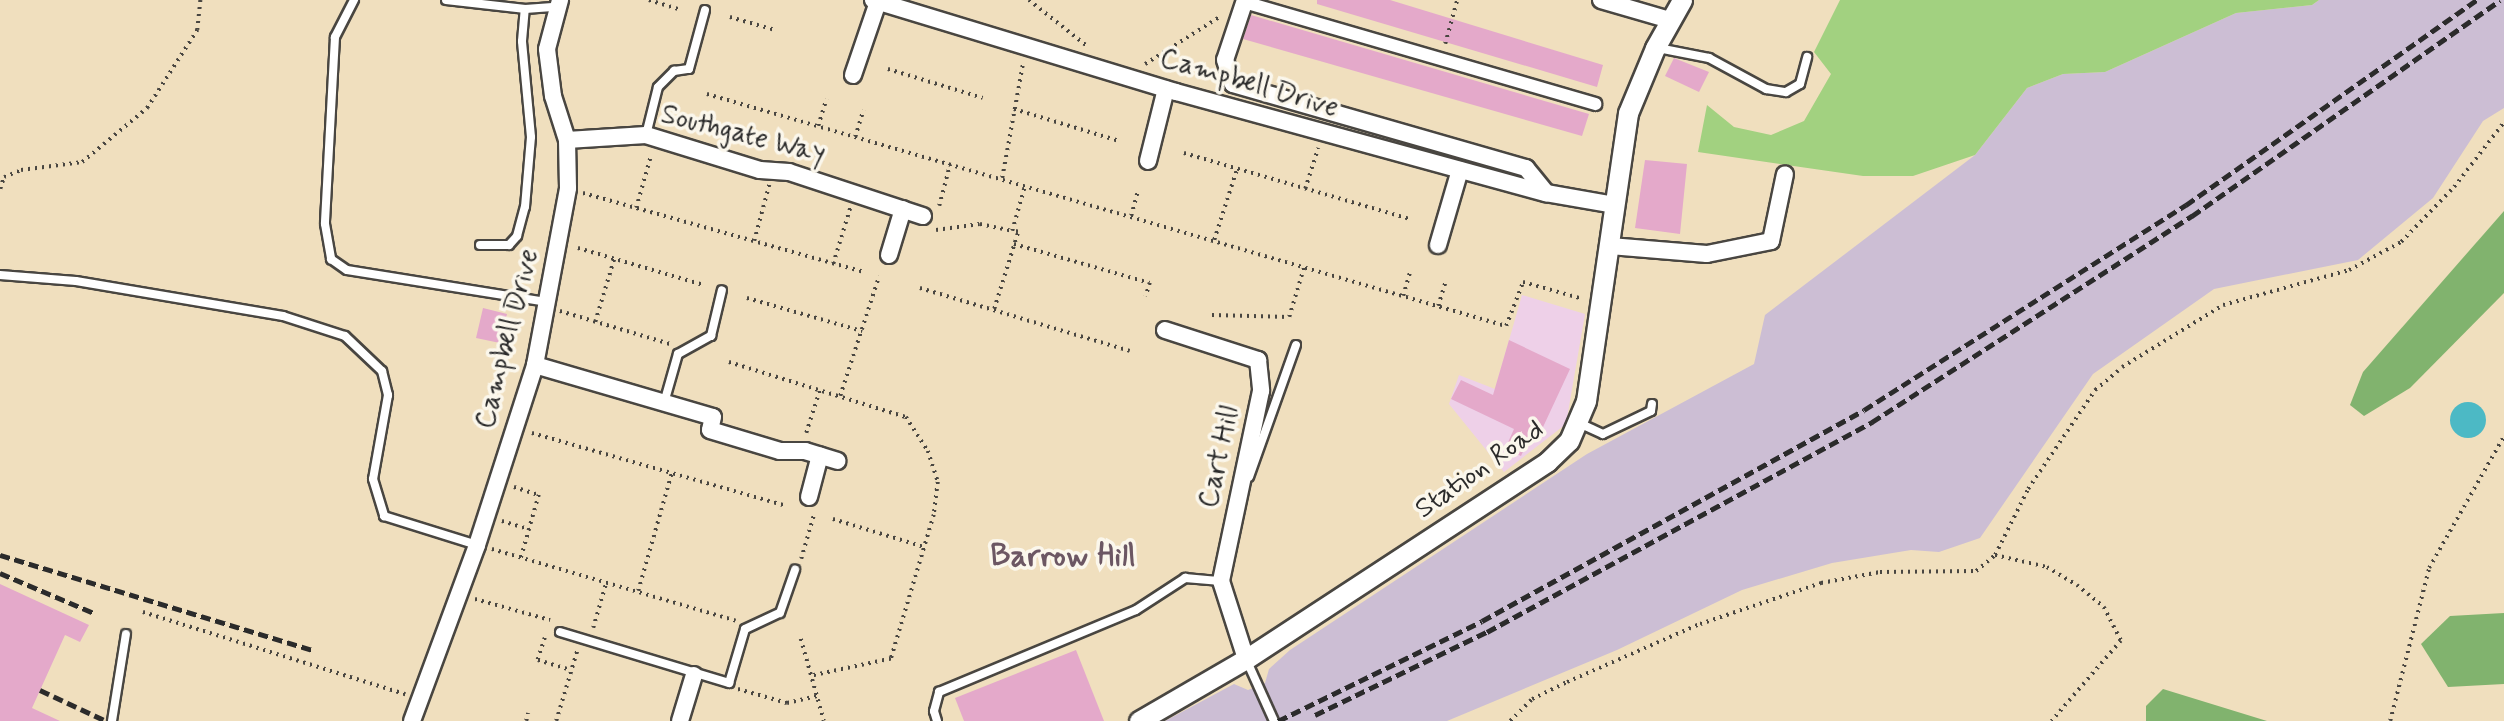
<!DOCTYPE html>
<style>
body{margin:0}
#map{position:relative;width:2504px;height:721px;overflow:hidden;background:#f0dfbe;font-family:Mynerve,sans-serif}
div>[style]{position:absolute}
.built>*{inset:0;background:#eed0e8}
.industrial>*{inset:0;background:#ccbed4}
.green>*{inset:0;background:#a2d180}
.forest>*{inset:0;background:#81b36e}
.water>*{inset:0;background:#4cb9c5}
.round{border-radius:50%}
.building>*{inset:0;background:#e4a9ca}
.path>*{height:3.5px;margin-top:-1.75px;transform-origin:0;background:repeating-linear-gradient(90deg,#494641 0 2px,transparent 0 7px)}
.roads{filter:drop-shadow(2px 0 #494641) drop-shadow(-2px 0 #494641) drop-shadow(0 2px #494641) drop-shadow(0 -2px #494641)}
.service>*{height:8px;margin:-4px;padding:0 4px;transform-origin:4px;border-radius:4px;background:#fff}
.pedestrian>*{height:12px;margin:-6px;padding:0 6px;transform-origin:6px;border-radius:6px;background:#fff}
.minor>*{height:16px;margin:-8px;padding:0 8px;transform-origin:8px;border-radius:8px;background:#fff}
.tertiary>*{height:19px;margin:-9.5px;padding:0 9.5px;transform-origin:9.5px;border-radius:9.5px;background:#fff}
.rail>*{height:5px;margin-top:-2.5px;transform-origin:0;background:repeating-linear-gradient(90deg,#2b2b2b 0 10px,transparent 0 15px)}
span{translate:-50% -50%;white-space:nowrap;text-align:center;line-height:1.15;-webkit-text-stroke:7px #fbf7ec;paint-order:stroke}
.street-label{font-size:28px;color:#2b2b2b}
.quarter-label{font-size:32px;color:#6c5763;font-weight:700}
</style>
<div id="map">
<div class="built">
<i style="clip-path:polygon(1522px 295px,1585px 314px,1566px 424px,1504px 472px,1449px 404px,1459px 375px,1495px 389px)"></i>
</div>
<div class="industrial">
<i style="clip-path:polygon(2319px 0,2504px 0,2504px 108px,2483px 121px,2433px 198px,2358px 260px,2214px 289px,2093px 374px,1980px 538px,1939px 552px,1911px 550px,1832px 563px,1742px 590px,1617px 650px,1447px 721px,1165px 721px,1234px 684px,1248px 690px,1265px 683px,1269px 669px,1290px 650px,1587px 454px,1754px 364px,1765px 315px,1975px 155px,2027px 88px,2063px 74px,2105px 72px,2236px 13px,2312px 5px)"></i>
</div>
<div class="green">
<i style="clip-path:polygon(1840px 0,2319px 0,2312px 5px,2236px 13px,2105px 72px,2063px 74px,2027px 88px,1975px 155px,1913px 176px,1863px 176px,1698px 152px,1707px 105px,1734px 127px,1771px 135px,1804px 121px,1831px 74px,1814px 52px)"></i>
</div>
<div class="forest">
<i style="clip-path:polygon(2504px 211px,2504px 293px,2410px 388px,2364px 416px,2350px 405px,2363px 372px)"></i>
<i style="clip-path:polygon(2504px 613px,2504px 684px,2448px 687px,2421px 644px,2450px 616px)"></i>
<i style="clip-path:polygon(2163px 689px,2267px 721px,2146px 721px,2146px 706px)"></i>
</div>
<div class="water">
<i class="round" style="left:2450px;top:402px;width:36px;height:36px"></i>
</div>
<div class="building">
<i style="clip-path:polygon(1317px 0,1390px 0,1603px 65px,1597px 87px,1317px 4px)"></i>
<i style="clip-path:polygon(1251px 15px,1589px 114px,1582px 136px,1243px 39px)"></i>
<i style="clip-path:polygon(1674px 58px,1709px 72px,1699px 92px,1665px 76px)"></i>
<i style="clip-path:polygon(1645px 160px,1687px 164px,1680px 234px,1635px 228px)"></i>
<i style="clip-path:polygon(483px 308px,507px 314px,500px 343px,476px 338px)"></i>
<i style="clip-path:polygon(1509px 340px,1570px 369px,1537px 440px,1530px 436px,1521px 456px,1505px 449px,1514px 429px,1451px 399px,1461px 380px,1493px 395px)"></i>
<i style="clip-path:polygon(0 584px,89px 625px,80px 642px,65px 635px,32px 708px,60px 721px,0 721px)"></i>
<i style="clip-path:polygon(1076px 650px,1104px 721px,964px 721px,955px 698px)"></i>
</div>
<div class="path">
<i style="left:649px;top:0;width:31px;rotate:17deg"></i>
<i style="left:1029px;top:0;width:74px;rotate:38.4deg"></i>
<i style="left:730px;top:17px;width:47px;rotate:16.1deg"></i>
<i style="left:1445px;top:44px;width:46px;rotate:-74.7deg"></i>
<i style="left:1145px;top:64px;width:90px;rotate:-32.3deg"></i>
<i style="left:888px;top:69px;width:99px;rotate:17deg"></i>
<i style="left:707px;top:94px;width:832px;rotate:16.19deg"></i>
<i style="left:1506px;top:326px;width:47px;rotate:-68.9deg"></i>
<i style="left:1523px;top:282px;width:62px;rotate:15.8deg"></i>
<i style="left:1014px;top:109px;width:110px;rotate:16.9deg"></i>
<i style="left:818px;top:126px;width:28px;rotate:-73deg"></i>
<i style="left:855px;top:137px;width:28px;rotate:-73deg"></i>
<i style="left:1184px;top:153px;width:234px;rotate:16.3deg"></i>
<i style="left:1002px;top:178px;width:118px;rotate:-79.7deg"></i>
<i style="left:0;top:189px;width:13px;rotate:-72deg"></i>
<i style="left:4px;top:177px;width:18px;rotate:-22deg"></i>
<i style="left:21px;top:170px;width:62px;rotate:-7.5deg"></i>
<i style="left:82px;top:162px;width:85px;rotate:-39.7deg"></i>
<i style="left:147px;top:108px;width:93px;rotate:-57.3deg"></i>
<i style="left:197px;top:30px;width:30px;rotate:-84deg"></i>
<i style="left:1305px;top:189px;width:43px;rotate:-72.4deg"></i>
<i style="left:583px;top:193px;width:292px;rotate:15.7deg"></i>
<i style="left:939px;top:206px;width:43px;rotate:-75.3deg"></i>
<i style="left:636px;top:208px;width:55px;rotate:-74.2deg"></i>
<i style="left:1131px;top:216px;width:27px;rotate:-75deg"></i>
<i style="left:936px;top:230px;width:44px;rotate:-7.8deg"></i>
<i style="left:980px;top:224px;width:33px;rotate:12deg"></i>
<i style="left:1214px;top:240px;width:75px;rotate:-72.1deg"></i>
<i style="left:754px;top:241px;width:58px;rotate:-75deg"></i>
<i style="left:1014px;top:244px;width:141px;rotate:16deg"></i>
<i style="left:1150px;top:283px;width:14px;rotate:107deg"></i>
<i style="left:578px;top:248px;width:131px;rotate:16.4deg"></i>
<i style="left:833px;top:264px;width:59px;rotate:-73.1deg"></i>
<i style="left:920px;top:288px;width:219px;rotate:16.7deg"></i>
<i style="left:1403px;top:296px;width:26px;rotate:-74deg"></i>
<i style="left:747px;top:298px;width:120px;rotate:16deg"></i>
<i style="left:1438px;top:306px;width:27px;rotate:-73deg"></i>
<i style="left:994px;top:309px;width:81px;rotate:-72.7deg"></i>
<i style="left:1018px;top:232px;width:6px;rotate:-171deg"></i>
<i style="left:1012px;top:231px;width:48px;rotate:-74.2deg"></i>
<i style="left:560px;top:311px;width:115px;rotate:16.7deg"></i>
<i style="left:1212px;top:315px;width:77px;rotate:1.5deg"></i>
<i style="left:1289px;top:317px;width:52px;rotate:-73.3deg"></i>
<i style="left:595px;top:322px;width:66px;rotate:-73.2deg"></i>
<i style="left:729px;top:362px;width:185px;rotate:17.3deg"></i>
<i style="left:906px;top:417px;width:40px;rotate:57.1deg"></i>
<i style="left:928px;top:451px;width:33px;rotate:72deg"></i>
<i style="left:938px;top:482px;width:33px;rotate:97deg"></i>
<i style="left:934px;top:515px;width:150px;rotate:106.6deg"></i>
<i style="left:891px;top:659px;width:81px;rotate:167.9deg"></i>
<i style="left:840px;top:396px;width:126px;rotate:-72deg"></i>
<i style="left:532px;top:433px;width:265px;rotate:16deg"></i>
<i style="left:806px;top:433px;width:46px;rotate:-72.3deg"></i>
<i style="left:514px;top:487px;width:26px;rotate:18deg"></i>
<i style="left:539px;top:495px;width:66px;rotate:105.9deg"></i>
<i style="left:833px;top:519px;width:95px;rotate:17.1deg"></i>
<i style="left:502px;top:521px;width:28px;rotate:17deg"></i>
<i style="left:492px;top:549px;width:254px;rotate:16.4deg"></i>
<i style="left:1995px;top:555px;width:53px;rotate:13deg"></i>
<i style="left:2047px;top:567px;width:35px;rotate:31deg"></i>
<i style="left:2077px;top:585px;width:35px;rotate:39deg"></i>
<i style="left:2104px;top:607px;width:38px;rotate:63deg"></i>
<i style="left:2121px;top:641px;width:106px;rotate:130.8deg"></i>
<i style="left:801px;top:559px;width:47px;rotate:-73.9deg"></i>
<i style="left:638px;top:591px;width:124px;rotate:-74.1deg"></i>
<i style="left:475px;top:599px;width:78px;rotate:15.6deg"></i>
<i style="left:143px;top:612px;width:275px;rotate:17.4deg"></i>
<i style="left:593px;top:628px;width:47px;rotate:-73.9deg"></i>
<i style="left:545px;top:638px;width:23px;rotate:108deg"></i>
<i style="left:538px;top:660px;width:34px;rotate:17deg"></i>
<i style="left:801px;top:639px;width:85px;rotate:74.3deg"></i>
<i style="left:738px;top:689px;width:51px;rotate:15.9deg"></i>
<i style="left:787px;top:703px;width:31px;rotate:-13deg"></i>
<i style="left:526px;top:721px;width:8px;rotate:-76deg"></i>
<i style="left:556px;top:721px;width:73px;rotate:-73.3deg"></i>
<i style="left:1510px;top:721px;width:31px;rotate:-45deg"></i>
<i style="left:1532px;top:699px;width:39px;rotate:-26deg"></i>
<i style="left:1567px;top:682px;width:145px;rotate:-23.6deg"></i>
<i style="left:1700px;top:624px;width:128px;rotate:-18.7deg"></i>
<i style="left:1821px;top:583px;width:60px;rotate:-10.6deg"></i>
<i style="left:1880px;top:572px;width:96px;rotate:-0.6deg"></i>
<i style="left:1976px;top:571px;width:25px;rotate:-40deg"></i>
<i style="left:1995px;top:555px;width:74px;rotate:-63.4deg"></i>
<i style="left:2028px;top:489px;width:120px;rotate:-55.9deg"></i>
<i style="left:2095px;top:390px;width:35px;rotate:-40deg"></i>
<i style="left:2122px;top:367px;width:119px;rotate:-31.5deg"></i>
<i style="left:2223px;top:305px;width:131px;rotate:-15.5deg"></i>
<i style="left:2349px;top:270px;width:59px;rotate:-28.3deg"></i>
<i style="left:2401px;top:242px;width:76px;rotate:-46.1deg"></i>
<i style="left:2454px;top:187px;width:82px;rotate:-52.4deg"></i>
<i style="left:2390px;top:721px;width:158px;rotate:-75.7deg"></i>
<i style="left:2429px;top:568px;width:152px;rotate:-60.4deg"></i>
</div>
<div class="roads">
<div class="service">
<i style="left:354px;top:0;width:42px;rotate:117.2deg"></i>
<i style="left:335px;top:37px;width:187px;rotate:93.1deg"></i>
<i style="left:325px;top:224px;width:36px;rotate:80deg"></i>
<i style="left:331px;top:259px;width:19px;rotate:35deg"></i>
<i style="left:347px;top:270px;width:203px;rotate:9.1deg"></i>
<i style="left:446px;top:0;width:80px;rotate:6.5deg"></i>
<i style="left:525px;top:9px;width:31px;rotate:-4deg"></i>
<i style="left:1658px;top:48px;width:52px;rotate:11.1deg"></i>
<i style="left:1709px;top:58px;width:65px;rotate:28.5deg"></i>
<i style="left:1766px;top:89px;width:20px;rotate:9deg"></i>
<i style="left:1786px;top:92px;width:16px;rotate:-30deg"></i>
<i style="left:1800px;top:84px;width:28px;rotate:-75deg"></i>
<i style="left:646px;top:135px;width:49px;rotate:-76deg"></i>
<i style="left:658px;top:87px;width:23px;rotate:-45deg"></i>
<i style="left:674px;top:71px;width:15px;rotate:-8deg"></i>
<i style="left:689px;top:69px;width:61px;rotate:-74.8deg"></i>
<i style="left:480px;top:245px;width:29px"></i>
<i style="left:509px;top:245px;width:12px;rotate:-48deg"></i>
<i style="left:517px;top:236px;width:30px;rotate:-75deg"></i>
<i style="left:525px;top:207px;width:70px;rotate:-85.1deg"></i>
<i style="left:531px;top:137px;width:96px;rotate:-95.4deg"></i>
<i style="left:522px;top:41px;width:32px;rotate:-85deg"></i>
<i style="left:0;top:275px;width:76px;rotate:4.5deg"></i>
<i style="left:76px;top:281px;width:210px;rotate:9.6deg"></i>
<i style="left:283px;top:316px;width:65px;rotate:17.9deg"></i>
<i style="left:345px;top:336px;width:51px;rotate:43.4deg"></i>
<i style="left:382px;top:371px;width:25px;rotate:76deg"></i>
<i style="left:388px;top:395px;width:85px;rotate:100.1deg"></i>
<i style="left:373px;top:479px;width:39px;rotate:73deg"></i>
<i style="left:384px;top:516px;width:97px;rotate:17.3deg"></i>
<i style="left:664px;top:403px;width:51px;rotate:-74.1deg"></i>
<i style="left:678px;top:354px;width:38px;rotate:-29deg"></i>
<i style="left:711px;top:336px;width:47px;rotate:-76.6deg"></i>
<i style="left:1579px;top:423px;width:26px;rotate:25deg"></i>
<i style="left:1603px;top:434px;width:53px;rotate:-25.6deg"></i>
<i style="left:1651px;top:411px;width:7px;rotate:-82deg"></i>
<i style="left:1249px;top:477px;width:140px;rotate:-70.4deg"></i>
<i style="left:560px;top:632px;width:177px;rotate:16.8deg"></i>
<i style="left:729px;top:683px;width:56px;rotate:-73.5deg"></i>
<i style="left:745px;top:629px;width:38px;rotate:-25deg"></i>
<i style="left:780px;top:613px;width:46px;rotate:-70.8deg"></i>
<i style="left:1246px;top:659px;width:68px;rotate:65.7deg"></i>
<i style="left:112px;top:721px;width:88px;rotate:-80.9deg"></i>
<i style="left:937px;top:721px;width:10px;rotate:-107deg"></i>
<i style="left:934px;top:711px;width:20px;rotate:-75deg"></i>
<i style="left:939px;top:692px;width:213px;rotate:-22.6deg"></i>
<i style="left:1136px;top:610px;width:59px;rotate:-33.1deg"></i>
<i style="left:1185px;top:578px;width:36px;rotate:5deg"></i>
</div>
<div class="pedestrian">
<i style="left:1244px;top:2px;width:366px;rotate:16.2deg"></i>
</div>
<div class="minor">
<i style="left:873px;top:0;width:317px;rotate:16.9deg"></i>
<i style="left:1176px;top:92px;width:384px;rotate:15.3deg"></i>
<i style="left:1546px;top:193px;width:69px;rotate:10deg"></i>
<i style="left:1245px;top:0;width:63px;rotate:108.4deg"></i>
<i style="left:1225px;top:60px;width:25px;rotate:72deg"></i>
<i style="left:1233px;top:84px;width:305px;rotate:16deg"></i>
<i style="left:1526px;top:168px;width:32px;rotate:51deg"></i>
<i style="left:1601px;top:0;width:72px;rotate:16.2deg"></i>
<i style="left:853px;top:75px;width:77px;rotate:-71.1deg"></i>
<i style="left:567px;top:140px;width:79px;rotate:-3.6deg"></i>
<i style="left:646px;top:135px;width:119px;rotate:17.1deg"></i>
<i style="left:760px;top:170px;width:29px;rotate:4deg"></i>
<i style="left:789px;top:172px;width:141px;rotate:18.2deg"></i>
<i style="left:1148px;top:161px;width:74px;rotate:-76deg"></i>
<i style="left:1438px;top:245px;width:78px;rotate:-73.7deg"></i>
<i style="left:1610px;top:246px;width:97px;rotate:4.7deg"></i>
<i style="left:1707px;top:254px;width:65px;rotate:-11.5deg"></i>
<i style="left:1771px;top:241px;width:68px;rotate:-78.2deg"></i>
<i style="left:889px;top:255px;width:48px;rotate:-73.1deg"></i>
<i style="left:1165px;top:330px;width:98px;rotate:17.9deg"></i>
<i style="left:1258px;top:360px;width:31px;rotate:84deg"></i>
<i style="left:1261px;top:391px;width:194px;rotate:101.9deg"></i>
<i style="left:1221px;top:581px;width:82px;rotate:72.2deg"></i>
<i style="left:535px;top:365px;width:185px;rotate:16.3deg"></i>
<i style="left:713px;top:417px;width:13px;rotate:103deg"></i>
<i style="left:710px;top:430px;width:73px;rotate:16.7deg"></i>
<i style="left:780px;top:451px;width:25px"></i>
<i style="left:805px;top:451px;width:34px;rotate:17deg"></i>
<i style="left:809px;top:497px;width:43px;rotate:-75.3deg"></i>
<i style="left:412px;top:721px;width:188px;rotate:-69.7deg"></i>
<i style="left:477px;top:545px;width:189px;rotate:-72.1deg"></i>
<i style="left:535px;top:365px;width:180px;rotate:-79.4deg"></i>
<i style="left:568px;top:188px;width:48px;rotate:-91.2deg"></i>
<i style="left:567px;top:140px;width:46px;rotate:-107.7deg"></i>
<i style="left:553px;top:96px;width:47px;rotate:-97.3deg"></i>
<i style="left:547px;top:49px;width:51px;rotate:-75.1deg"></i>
<i style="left:680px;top:721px;width:48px;rotate:-73.1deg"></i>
</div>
<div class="tertiary">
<i style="left:1139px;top:721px;width:124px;rotate:-30.1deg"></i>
<i style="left:1246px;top:659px;width:360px;rotate:-33.2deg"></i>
<i style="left:1547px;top:462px;width:30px;rotate:-44deg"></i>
<i style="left:1569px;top:441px;width:43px;rotate:-67deg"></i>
<i style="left:1586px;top:401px;width:291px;rotate:-81.7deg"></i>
<i style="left:1628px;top:113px;width:70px;rotate:-67.4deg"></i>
<i style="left:1655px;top:48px;width:55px;rotate:-60.6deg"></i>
</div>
</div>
<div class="rail">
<i style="left:0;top:555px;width:327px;rotate:16.9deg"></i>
<i style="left:0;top:573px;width:104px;rotate:23.1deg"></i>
<i style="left:40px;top:690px;width:71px;rotate:25.1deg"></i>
<i style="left:1315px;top:715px;width:191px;rotate:-25.8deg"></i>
<i style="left:1487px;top:632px;width:439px;rotate:-28.6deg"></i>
<i style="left:1872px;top:422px;width:381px;rotate:-32.8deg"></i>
<i style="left:2192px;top:216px;width:376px;rotate:-35deg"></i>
<i style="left:1278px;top:721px;width:227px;rotate:-26.1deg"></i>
<i style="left:1482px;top:621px;width:436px;rotate:-28.9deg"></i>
<i style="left:1864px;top:410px;width:382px;rotate:-32.5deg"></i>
<i style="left:2186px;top:205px;width:356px;rotate:-35.2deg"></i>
</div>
<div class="street-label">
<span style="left:1249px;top:84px;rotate:16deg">Campbell Drive</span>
<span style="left:743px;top:135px;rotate:14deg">Southgate Way</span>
<span style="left:508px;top:339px;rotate:-76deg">Campbell Drive</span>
<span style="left:1220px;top:457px;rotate:-78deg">Cart Hill</span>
<span style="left:1480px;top:470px;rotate:-35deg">Station Road</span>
</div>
<div class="quarter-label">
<span style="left:1063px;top:556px">Barrow Hill</span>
</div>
</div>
